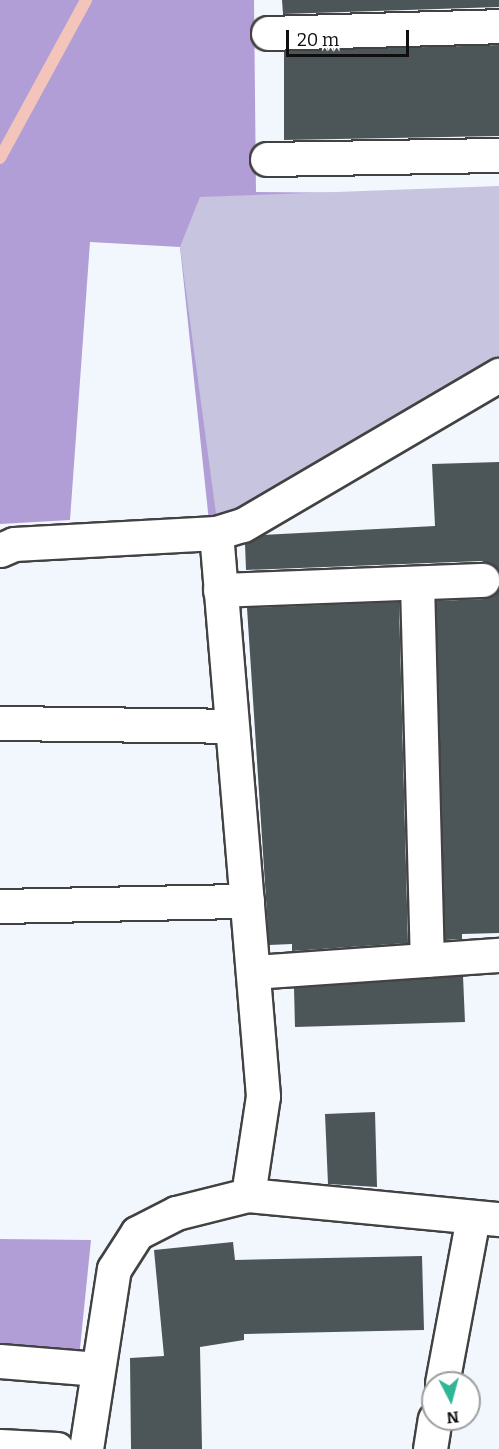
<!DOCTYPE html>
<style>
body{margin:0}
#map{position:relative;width:499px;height:1449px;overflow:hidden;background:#f2f7fe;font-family:Bitter,serif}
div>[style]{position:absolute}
.forest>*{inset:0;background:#b29ed7}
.cemetery>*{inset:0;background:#c7c4e0}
.stream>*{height:12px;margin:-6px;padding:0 6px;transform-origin:6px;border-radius:6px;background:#f2c4ba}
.building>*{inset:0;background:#4c5557}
.roads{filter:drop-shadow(2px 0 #424242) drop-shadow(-2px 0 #424242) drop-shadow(0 2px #424242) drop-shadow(0 -2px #424242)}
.minor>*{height:33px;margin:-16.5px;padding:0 16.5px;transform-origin:16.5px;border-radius:16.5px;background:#fff}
span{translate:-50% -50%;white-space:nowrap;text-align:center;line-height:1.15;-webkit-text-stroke:6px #fff;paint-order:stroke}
.north{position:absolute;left:421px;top:1371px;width:60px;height:60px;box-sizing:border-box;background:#fff;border:2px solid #9f9f9f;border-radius:50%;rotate:174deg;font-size:16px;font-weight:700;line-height:24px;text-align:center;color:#0f0f0f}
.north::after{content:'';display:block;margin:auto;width:21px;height:27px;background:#30b696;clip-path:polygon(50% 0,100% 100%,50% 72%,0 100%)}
.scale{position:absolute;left:286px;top:30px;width:123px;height:27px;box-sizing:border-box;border:3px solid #0f0f0f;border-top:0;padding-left:8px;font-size:18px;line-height:21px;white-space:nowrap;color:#0f0f0f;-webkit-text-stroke:4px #fff;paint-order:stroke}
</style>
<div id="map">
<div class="forest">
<i style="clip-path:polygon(0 0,254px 0,256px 192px,499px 194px,210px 531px,180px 247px,90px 242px,70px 520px,0 524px)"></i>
<i style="clip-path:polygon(0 1239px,91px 1240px,79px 1358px,0 1354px)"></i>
</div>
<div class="cemetery">
<i style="clip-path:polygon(499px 186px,499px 365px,217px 521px,180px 247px,200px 197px)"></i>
</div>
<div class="stream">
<i style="left:0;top:158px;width:180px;rotate:-61.4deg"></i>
</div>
<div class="building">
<i style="clip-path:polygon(282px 0,499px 0,499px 7px,283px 14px)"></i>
<i style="clip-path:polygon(499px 45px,499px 136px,284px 140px,284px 51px)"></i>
<i style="clip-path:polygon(499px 462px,499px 570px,482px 561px,246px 570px,245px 544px,262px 535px,435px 526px,432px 464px)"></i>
<i style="clip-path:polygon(499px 590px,499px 933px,462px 934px,462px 939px,445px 940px,436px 601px,484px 599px)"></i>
<i style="clip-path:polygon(399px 602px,408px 943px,292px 951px,292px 944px,269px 945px,247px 608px)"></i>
<i style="clip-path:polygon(463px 976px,465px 1022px,295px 1027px,294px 988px)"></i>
<i style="clip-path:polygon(375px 1112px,377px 1187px,328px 1184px,325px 1114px)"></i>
<i style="clip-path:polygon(233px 1242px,235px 1260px,422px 1256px,424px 1330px,244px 1334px,244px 1340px,200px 1347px,202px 1449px,131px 1449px,130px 1358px,164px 1356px,154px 1250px)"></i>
</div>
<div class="roads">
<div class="minor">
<i style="left:268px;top:33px;width:231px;rotate:-1.7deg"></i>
<i style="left:267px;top:159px;width:232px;rotate:-1deg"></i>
<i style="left:0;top:550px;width:15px;rotate:-23deg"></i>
<i style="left:14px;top:544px;width:202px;rotate:-3.1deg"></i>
<i style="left:417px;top:583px;width:377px;rotate:88.5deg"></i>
<i style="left:220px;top:590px;width:263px;rotate:-2.2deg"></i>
<i style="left:0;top:723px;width:230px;rotate:0.7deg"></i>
<i style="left:0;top:906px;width:247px;rotate:-1.2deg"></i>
<i style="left:254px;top:972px;width:246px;rotate:-4deg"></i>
<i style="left:248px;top:1195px;width:100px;rotate:-81.4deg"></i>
<i style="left:263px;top:1096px;width:565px;rotate:-94.77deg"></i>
<i style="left:216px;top:533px;width:28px;rotate:-17deg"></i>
<i style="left:243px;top:525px;width:297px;rotate:-30.4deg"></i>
<i style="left:0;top:1361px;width:98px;rotate:4.7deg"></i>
<i style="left:442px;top:1383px;width:168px;rotate:-79.4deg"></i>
<i style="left:0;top:1446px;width:57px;rotate:3deg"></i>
<i style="left:86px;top:1449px;width:182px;rotate:-81.2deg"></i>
<i style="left:114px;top:1269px;width:43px;rotate:-57.4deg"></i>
<i style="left:137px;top:1233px;width:44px;rotate:-27.1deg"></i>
<i style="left:176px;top:1213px;width:74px;rotate:-14deg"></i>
<i style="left:248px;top:1195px;width:252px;rotate:5.5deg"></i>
<i style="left:430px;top:1449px;width:30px;rotate:-81deg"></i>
</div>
</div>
<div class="north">N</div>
<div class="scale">20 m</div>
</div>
